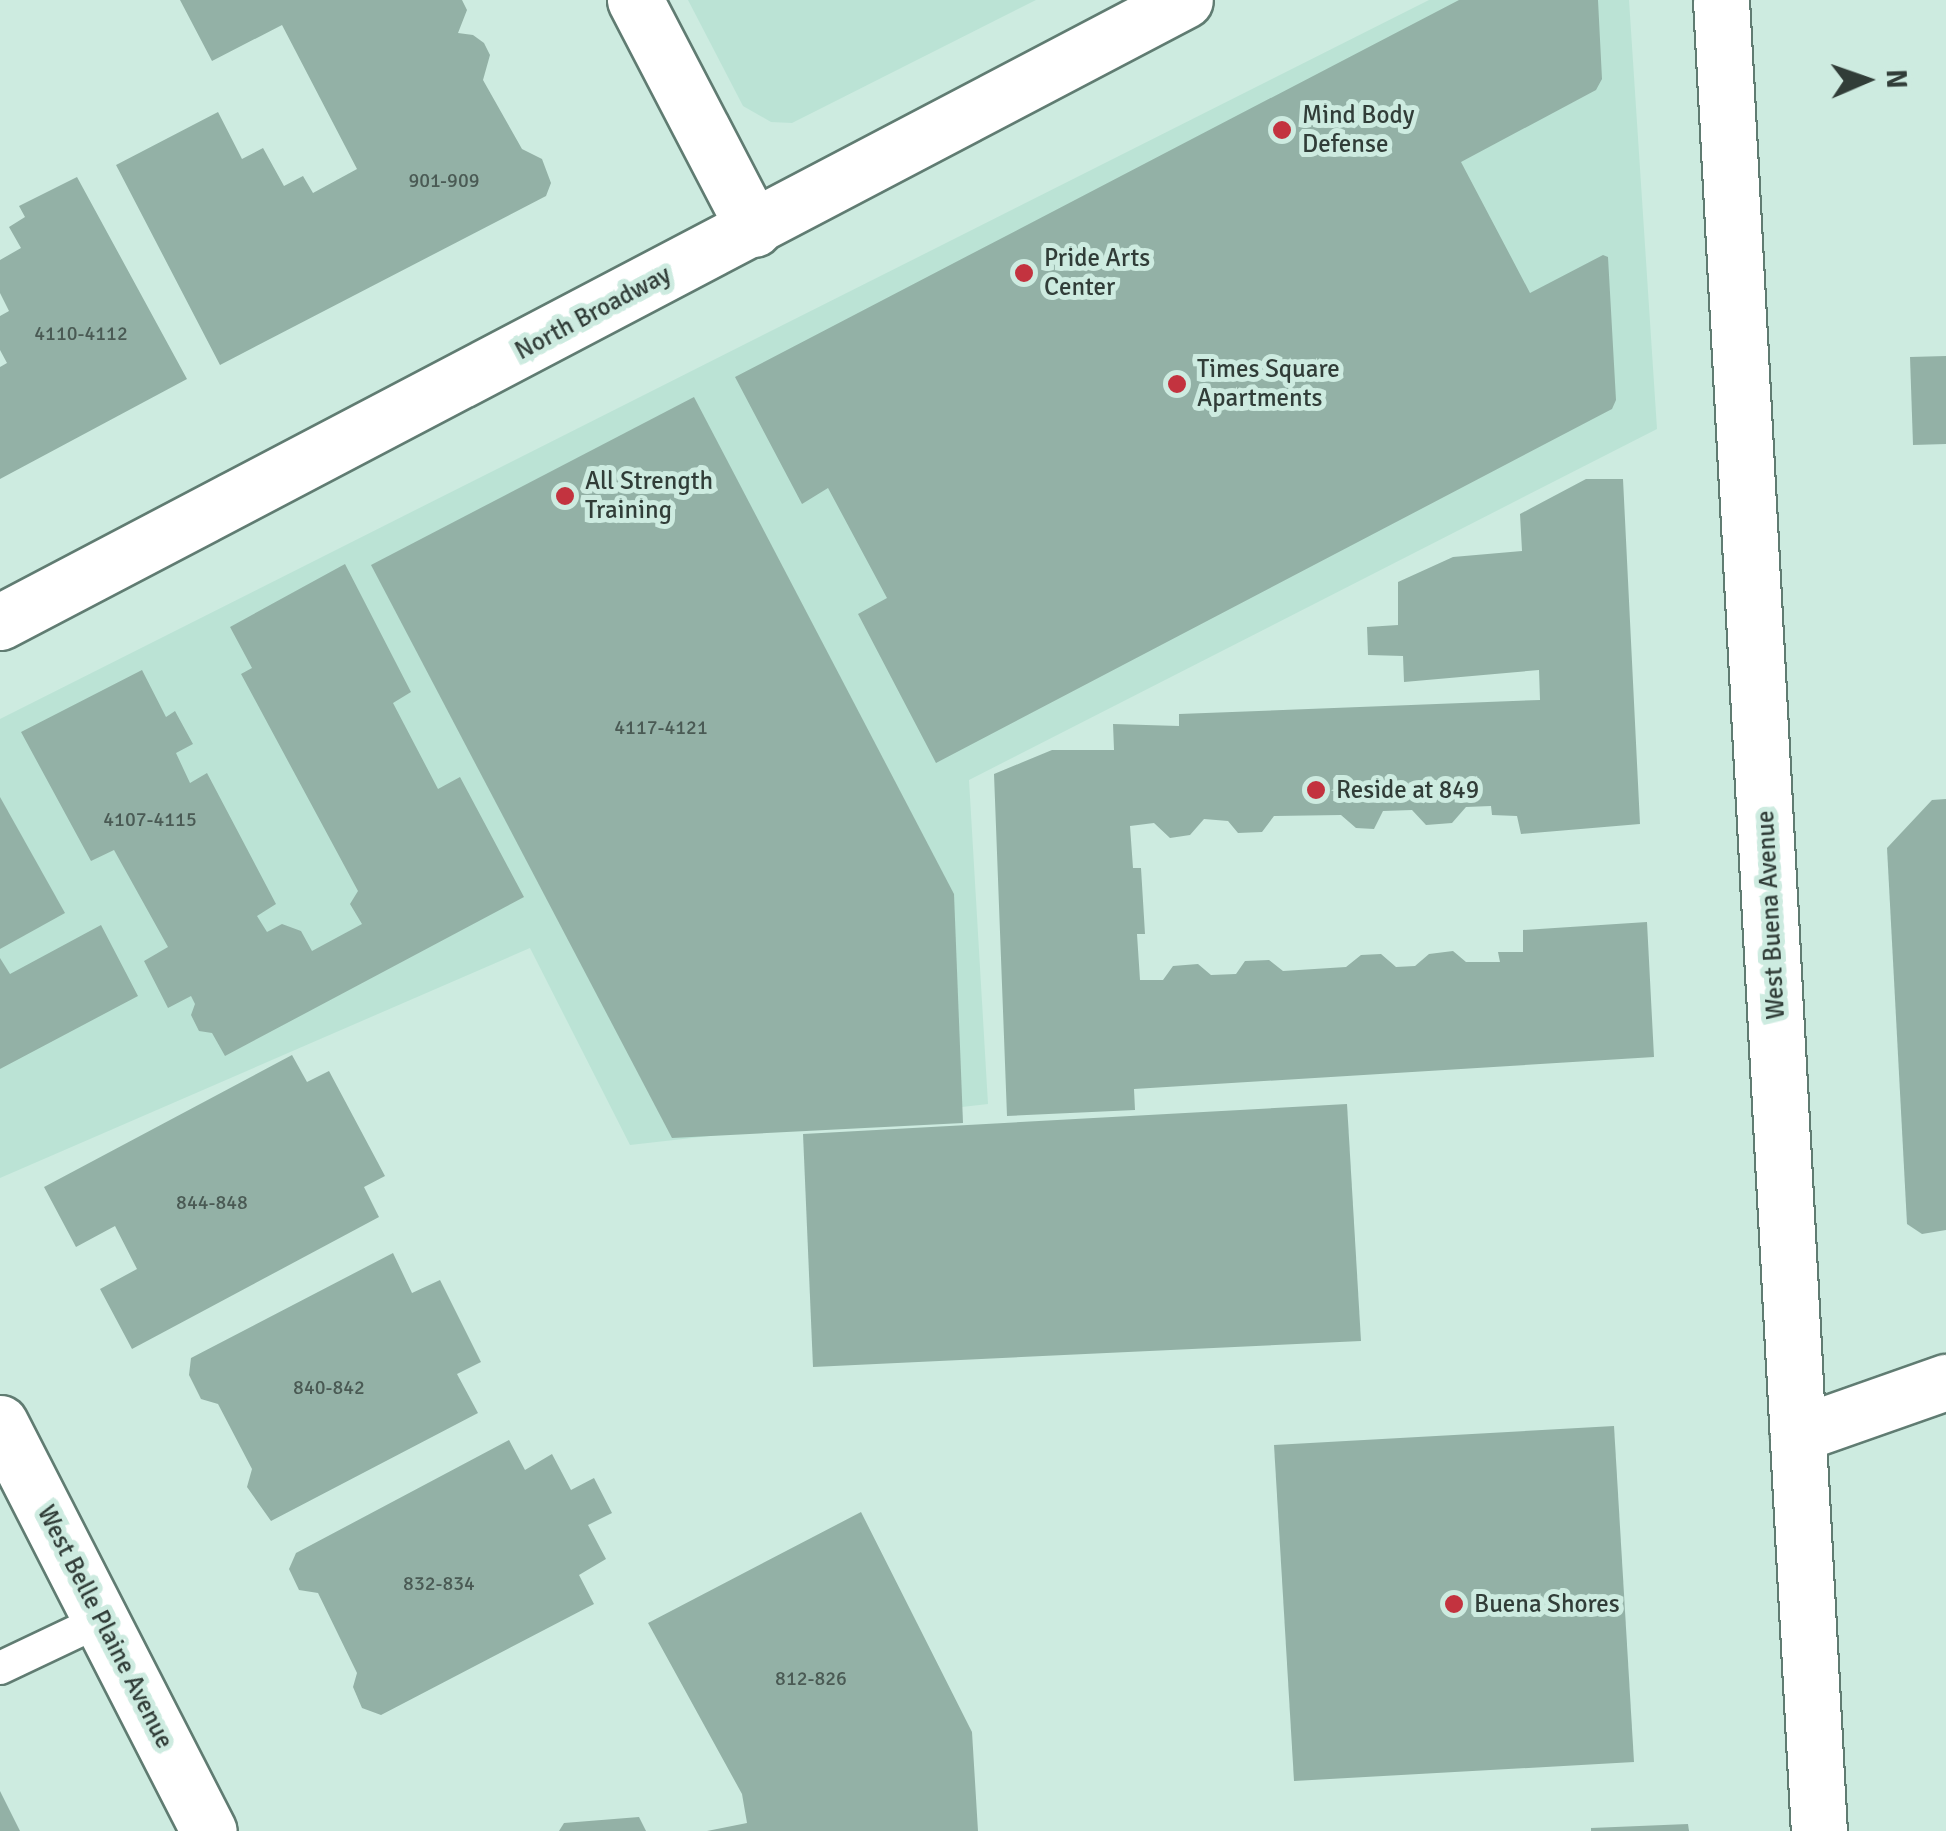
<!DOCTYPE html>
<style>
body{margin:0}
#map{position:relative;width:1946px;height:1831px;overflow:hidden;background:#cdebe0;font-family:Signika,sans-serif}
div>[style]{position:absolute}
.built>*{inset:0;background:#bbe3d5}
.building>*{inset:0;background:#93b1a6}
.roads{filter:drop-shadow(2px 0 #607c72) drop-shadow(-2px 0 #607c72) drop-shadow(0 2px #607c72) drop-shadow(0 -2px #607c72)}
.service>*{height:32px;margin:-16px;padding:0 16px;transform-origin:16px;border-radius:16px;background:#fff}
.minor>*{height:55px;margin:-27.5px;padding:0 27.5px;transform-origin:27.5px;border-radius:27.5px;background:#fff}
.secondary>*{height:55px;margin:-27.5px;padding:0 27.5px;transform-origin:27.5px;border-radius:27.5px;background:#fff}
.dots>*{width:28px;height:28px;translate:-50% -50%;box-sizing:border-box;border:5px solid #cdebe0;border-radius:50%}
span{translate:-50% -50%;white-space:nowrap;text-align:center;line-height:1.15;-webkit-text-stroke:10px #cdebe0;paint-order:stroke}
.number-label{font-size:20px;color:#4a5a54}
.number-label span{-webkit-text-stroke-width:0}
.poi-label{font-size:25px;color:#313d38}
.left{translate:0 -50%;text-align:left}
.street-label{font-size:25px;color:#313d38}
.north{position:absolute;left:1816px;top:30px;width:100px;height:100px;-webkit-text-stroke:8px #cdebe0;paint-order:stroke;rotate:88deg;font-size:28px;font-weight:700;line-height:40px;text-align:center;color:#313d38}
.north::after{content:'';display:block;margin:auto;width:35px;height:45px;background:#313d38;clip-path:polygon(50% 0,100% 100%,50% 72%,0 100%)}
</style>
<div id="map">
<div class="built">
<i style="clip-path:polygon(688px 0,1036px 0,792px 123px,771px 122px,743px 106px)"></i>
<i style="clip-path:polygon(1429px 0,1629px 0,1657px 429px,969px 780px,988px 1104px,630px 1145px,530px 948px,0 1178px,0 719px)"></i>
</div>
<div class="building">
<i style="clip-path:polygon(180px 0,462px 0,467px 10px,458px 33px,473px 35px,484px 43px,490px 55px,483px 80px,522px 149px,542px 159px,551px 183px,546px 196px,220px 365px,116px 165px,218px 112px,242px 159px,263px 148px,284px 186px,303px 176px,313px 193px,357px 169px,282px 25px,212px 61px)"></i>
<i style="clip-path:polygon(1459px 0,1598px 0,1602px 79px,1596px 90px,1461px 162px,1530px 293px,1603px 255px,1608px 257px,1616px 400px,1612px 409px,936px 763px,858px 614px,887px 598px,828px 488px,802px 504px,735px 377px)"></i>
<i style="clip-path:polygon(77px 177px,187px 379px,0 479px,0 367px,7px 363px,0 350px,0 316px,9px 311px,0 293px,0 260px,21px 248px,9px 227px,25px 217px,19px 206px)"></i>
<i style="clip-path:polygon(1946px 356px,1946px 444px,1913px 445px,1910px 357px)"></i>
<i style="clip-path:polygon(694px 397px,954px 894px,963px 1123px,672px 1138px,371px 565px)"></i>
<i style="clip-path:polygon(1586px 479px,1623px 479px,1640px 824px,1521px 834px,1517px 816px,1492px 815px,1491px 806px,1466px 807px,1452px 823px,1426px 825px,1412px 810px,1383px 811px,1374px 829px,1356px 828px,1341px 815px,1274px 816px,1262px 832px,1238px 833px,1228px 821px,1204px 819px,1190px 835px,1170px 838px,1154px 823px,1130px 826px,1133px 868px,1141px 868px,1145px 934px,1137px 934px,1140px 980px,1163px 980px,1173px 966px,1198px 964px,1211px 975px,1236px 974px,1245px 961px,1269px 960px,1283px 971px,1346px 967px,1361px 955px,1381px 954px,1396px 967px,1415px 966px,1429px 954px,1453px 951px,1466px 962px,1500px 962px,1498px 952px,1523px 952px,1523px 930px,1647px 922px,1654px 1057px,1134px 1089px,1135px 1110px,1007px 1116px,994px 774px,1052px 750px,1114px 750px,1113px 724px,1179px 726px,1179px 714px,1540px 700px,1539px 670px,1404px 682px,1403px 656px,1368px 655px,1367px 627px,1398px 625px,1398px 582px,1453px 557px,1522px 551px,1520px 514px)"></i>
<i style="clip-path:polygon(345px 564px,411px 692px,393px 703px,438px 789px,460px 777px,524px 897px,225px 1056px,212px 1033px,199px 1031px,191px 1015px,195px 1004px,191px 996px,168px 1008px,144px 961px,168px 947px,114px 850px,91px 861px,21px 732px,142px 670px,166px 717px,175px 711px,193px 744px,176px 753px,190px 783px,207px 773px,276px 904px,257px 916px,267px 932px,282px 924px,301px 931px,312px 951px,362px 924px,350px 904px,358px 891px,241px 674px,252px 668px,230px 627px)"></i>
<i style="clip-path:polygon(0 797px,65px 913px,0 949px)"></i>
<i style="clip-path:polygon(1946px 799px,1946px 1230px,1922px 1234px,1907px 1224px,1887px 848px,1932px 800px)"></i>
<i style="clip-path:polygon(101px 925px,138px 996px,0 1069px,0 958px,10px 974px)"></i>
<i style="clip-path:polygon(292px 1055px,307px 1082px,329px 1071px,385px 1176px,364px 1187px,379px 1217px,132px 1349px,100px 1289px,137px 1269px,115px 1226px,76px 1247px,44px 1187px)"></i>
<i style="clip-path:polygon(1347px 1104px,1361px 1341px,813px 1367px,803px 1134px)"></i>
<i style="clip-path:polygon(393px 1253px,412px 1293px,440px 1280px,481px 1362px,457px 1374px,478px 1413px,271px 1521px,247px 1487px,252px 1469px,218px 1404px,201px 1399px,189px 1375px,191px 1358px)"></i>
<i style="clip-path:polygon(1614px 1426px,1634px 1762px,1294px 1781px,1274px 1445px)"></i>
<i style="clip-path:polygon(509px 1440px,525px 1470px,552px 1454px,571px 1490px,594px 1478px,612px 1513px,588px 1525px,606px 1559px,579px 1575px,594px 1604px,381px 1715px,362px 1708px,353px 1687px,357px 1673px,318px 1593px,299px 1590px,289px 1569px,296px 1553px)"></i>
<i style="clip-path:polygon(861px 1512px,972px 1732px,978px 1831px,707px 1831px,747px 1823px,742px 1794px,648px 1623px)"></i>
<i style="clip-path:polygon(0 1791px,20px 1831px,0 1831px)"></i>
<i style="clip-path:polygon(639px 1817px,646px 1831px,559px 1831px,564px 1823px)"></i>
<i style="clip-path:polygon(1688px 1824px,1689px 1831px,1591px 1831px,1591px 1828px)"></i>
</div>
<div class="roads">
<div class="service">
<i style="left:0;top:1668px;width:112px;rotate:-25.4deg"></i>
</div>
<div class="minor">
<i style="left:635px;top:0;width:258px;rotate:62.5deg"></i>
<i style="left:1721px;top:0;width:1834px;rotate:86.94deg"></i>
<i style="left:0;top:1423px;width:458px;rotate:62.9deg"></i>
<i style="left:1798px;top:1434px;width:157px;rotate:-19.4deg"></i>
</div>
<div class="secondary">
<i style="left:0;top:622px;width:1338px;rotate:-27.69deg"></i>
</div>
</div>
<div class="dots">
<i style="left:1282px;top:130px;background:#c3333f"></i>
<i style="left:1024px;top:273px;background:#c3333f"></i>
<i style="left:1177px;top:384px;background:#c3333f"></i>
<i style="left:565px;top:496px;background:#c3333f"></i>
<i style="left:1316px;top:790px;background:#c3333f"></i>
<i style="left:1454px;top:1604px;background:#c3333f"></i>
</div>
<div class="number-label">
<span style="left:444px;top:180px">901-909</span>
<span style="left:81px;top:333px">4110-4112</span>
<span style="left:661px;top:727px">4117-4121</span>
<span style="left:150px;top:819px">4107-4115</span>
<span style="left:212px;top:1202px">844-848</span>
<span style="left:329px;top:1387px">840-842</span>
<span style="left:439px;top:1583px">832-834</span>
<span style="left:811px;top:1678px">812-826</span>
</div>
<div class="poi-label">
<span class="left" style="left:1302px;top:130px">Mind Body<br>Defense</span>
<span class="left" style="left:1044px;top:273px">Pride Arts<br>Center</span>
<span class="left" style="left:1197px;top:384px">Times Square<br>Apartments</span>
<span class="left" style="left:585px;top:496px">All Strength<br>Training</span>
<span class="left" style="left:1336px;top:790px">Reside at 849</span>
<span class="left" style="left:1474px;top:1604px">Buena Shores</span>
</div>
<div class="street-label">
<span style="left:593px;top:313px;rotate:-28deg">North Broadway</span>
<span style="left:1771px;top:915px;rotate:-93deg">West Buena Avenue</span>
<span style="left:105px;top:1627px;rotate:63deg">West Belle Plaine Avenue</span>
</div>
<div class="north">N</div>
</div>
